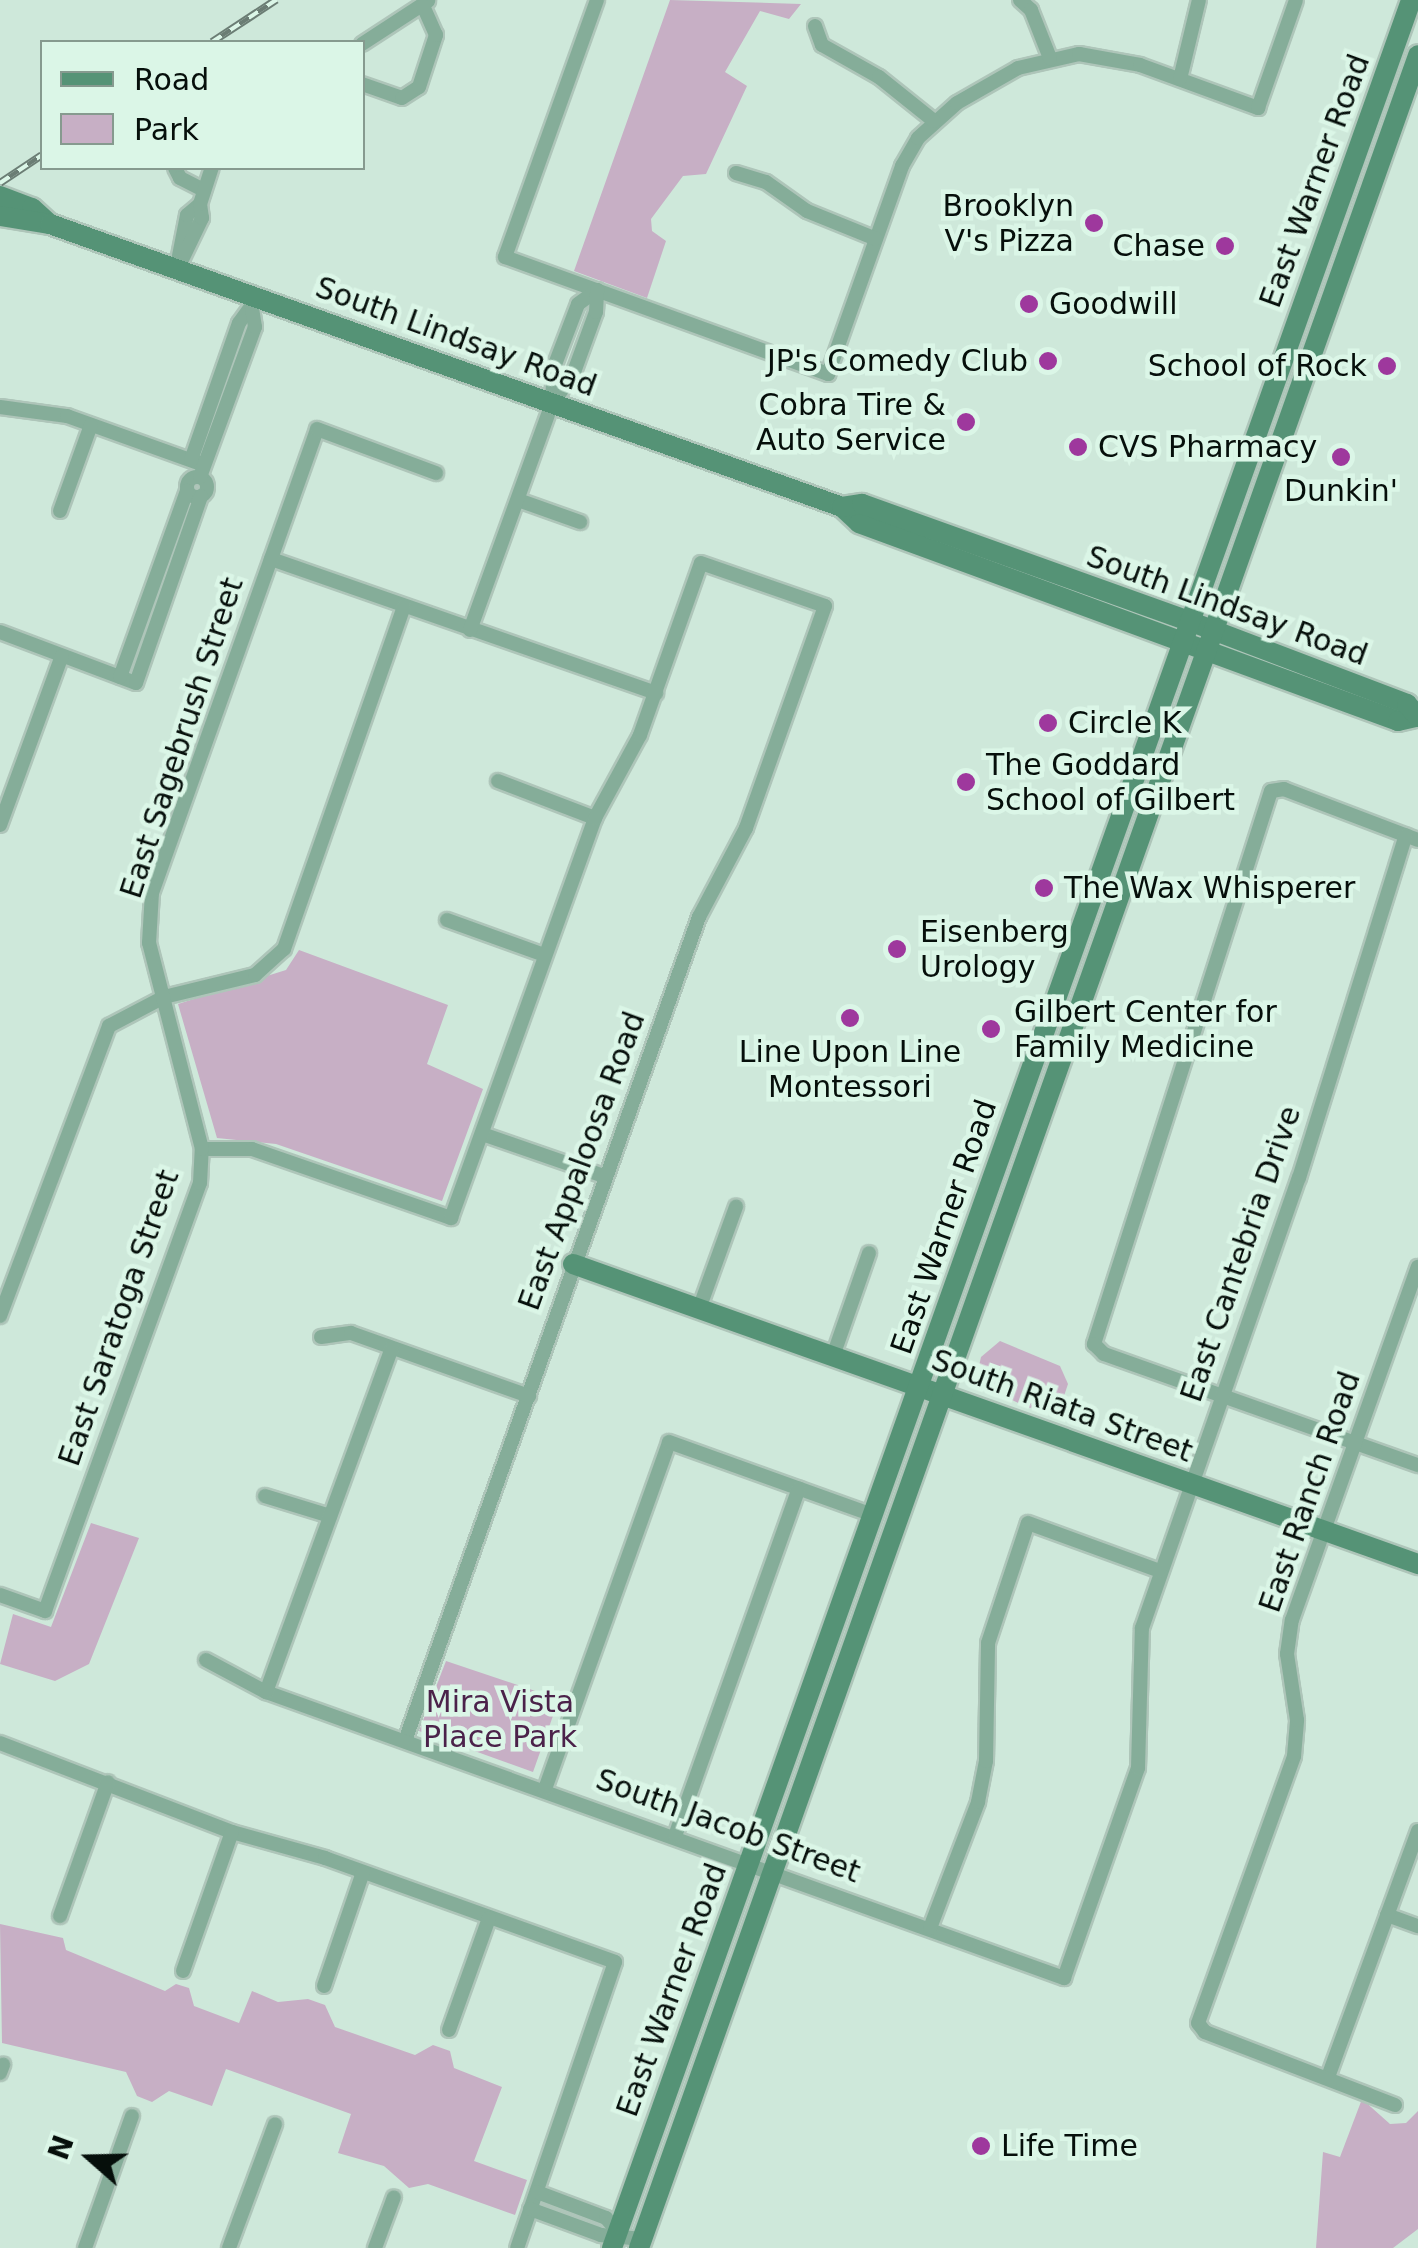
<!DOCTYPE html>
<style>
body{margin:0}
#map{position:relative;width:1418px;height:2248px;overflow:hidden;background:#cee8da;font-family:"DejaVu Sans",sans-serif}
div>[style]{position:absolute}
.green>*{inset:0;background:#c7afc5}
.roads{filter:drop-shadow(2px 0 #aec5b9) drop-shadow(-2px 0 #aec5b9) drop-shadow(0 2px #aec5b9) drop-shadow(0 -2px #aec5b9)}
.street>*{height:14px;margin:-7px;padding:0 7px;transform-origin:7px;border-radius:7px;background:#85ad99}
.street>.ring{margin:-7px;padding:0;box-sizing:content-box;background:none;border:14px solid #85ad99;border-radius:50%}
.secondary>*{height:20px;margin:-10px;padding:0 10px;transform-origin:10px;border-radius:10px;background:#559376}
.rail>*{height:8px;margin-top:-4px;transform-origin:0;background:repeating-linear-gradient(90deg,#dbf6e7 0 11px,#6b7d74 0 22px);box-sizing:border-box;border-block:2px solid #6b7d74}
.dots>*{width:28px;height:28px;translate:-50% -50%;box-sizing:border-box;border:5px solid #dbf6e7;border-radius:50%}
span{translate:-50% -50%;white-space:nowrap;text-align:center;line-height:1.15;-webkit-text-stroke:9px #dbf6e7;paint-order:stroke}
.street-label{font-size:30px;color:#060f0b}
.poi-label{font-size:30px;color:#060f0b}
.right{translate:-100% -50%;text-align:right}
.left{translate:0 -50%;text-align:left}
.park-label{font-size:30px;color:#4b224a}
.legend{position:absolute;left:40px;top:40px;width:325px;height:130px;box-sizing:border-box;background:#dbf6e7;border:2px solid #869a8f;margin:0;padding:12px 18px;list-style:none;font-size:30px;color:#060f0b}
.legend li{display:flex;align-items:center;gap:20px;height:50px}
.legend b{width:50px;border:2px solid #869a8f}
.north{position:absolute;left:40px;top:2108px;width:100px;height:100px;-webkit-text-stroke:8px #dbf6e7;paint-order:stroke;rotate:290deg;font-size:28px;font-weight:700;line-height:40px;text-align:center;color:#060f0b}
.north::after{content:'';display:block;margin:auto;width:35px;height:45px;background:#060f0b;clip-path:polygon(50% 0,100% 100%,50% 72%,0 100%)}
</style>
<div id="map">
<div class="green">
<i style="clip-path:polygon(670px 0,801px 4px,789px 19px,760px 11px,725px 72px,747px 86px,706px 174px,683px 176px,651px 219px,652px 231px,666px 241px,647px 298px,574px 271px)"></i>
<i style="clip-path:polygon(299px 950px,448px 1005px,427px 1064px,483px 1089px,442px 1201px,276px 1144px,217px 1138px,178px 1004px,286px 970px)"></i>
<i style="clip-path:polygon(1000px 1341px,1060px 1366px,1068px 1384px,1064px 1396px,1030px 1408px,975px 1384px,981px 1357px)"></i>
<i style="clip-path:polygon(91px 1523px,139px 1538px,89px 1664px,55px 1681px,0 1664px,13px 1614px,51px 1627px)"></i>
<i style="clip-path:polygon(446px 1661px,559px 1699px,533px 1772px,419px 1731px)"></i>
<i style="clip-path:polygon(0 1924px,63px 1938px,66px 1950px,165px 1991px,176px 1984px,189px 1988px,194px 2006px,239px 2023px,252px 1991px,278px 2002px,308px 1999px,325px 2005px,335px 2027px,415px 2055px,433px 2045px,450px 2051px,454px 2068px,502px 2087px,474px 2161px,527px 2180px,515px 2215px,428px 2184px,409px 2188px,384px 2166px,338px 2153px,351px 2114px,226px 2069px,212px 2106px,169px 2091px,152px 2102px,137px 2096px,126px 2072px,2px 2043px)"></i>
<i style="clip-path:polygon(1362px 2099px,1390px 2124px,1406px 2123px,1418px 2111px,1418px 2229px,1393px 2248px,1316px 2248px,1323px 2152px,1340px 2157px)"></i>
</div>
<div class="roads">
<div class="street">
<i style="left:597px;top:0;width:273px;rotate:109.7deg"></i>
<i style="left:505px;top:257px;width:344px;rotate:19.9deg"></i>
<i style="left:828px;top:374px;width:221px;rotate:-70.4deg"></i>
<i style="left:902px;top:166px;width:32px;rotate:-60deg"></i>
<i style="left:918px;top:138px;width:52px;rotate:-41.9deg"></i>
<i style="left:957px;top:103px;width:70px;rotate:-29.8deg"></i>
<i style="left:1018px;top:68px;width:63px;rotate:-12.9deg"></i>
<i style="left:1079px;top:54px;width:62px;rotate:10.2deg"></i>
<i style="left:1140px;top:65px;width:126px;rotate:20deg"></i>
<i style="left:1258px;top:108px;width:114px;rotate:-70.6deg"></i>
<i style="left:1020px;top:0;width:15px;rotate:42deg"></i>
<i style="left:1031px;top:10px;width:52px;rotate:68.4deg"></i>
<i style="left:815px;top:26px;width:20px;rotate:70deg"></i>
<i style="left:822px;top:45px;width:65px;rotate:29.3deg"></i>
<i style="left:879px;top:77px;width:70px;rotate:38.7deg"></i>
<i style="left:362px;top:44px;width:79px;rotate:-33.1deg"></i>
<i style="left:1180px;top:79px;width:81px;rotate:-76.5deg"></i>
<i style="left:362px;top:84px;width:42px;rotate:19.3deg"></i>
<i style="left:402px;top:98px;width:20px;rotate:-33deg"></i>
<i style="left:419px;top:87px;width:55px;rotate:-71.9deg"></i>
<i style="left:436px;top:35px;width:32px;rotate:-114deg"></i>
<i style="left:175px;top:168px;width:11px;rotate:63deg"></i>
<i style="left:180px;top:178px;width:27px;rotate:27deg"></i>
<i style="left:736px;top:173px;width:31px;rotate:17deg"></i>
<i style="left:766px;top:182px;width:50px;rotate:35.3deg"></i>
<i style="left:807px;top:211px;width:74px;rotate:22.1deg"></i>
<i style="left:177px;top:266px;width:52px;rotate:-78.9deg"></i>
<i style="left:187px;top:215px;width:17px;rotate:-40deg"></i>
<i style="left:177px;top:270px;width:58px;rotate:-64.3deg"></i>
<i style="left:202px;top:218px;width:14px;rotate:-98deg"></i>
<i style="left:200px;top:204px;width:38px;rotate:-72deg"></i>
<i style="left:552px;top:403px;width:36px;rotate:-87deg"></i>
<i style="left:554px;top:367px;width:67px;rotate:-69.1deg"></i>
<i style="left:578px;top:304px;width:24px;rotate:-36deg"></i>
<i style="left:0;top:407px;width:68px;rotate:7.7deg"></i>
<i style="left:67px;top:416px;width:145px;rotate:19.7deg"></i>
<i style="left:191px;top:460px;width:145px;rotate:-70.7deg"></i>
<i style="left:239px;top:323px;width:24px;rotate:-54deg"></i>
<i class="ring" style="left:187px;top:477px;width:6px;height:6px"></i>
<i style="left:200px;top:477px;width:160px;rotate:-69.9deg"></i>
<i style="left:255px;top:327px;width:20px;rotate:-99deg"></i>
<i style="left:518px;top:500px;width:66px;rotate:19.5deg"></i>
<i style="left:60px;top:511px;width:91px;rotate:-70.2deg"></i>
<i style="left:271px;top:559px;width:408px;rotate:19.2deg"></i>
<i style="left:470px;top:630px;width:240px;rotate:-70.1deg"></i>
<i style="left:552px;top:404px;width:39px;rotate:-55deg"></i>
<i style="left:574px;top:372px;width:64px;rotate:-69.9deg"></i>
<i style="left:596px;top:312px;width:22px;rotate:-87deg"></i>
<i style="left:0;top:632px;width:145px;rotate:20.6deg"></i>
<i style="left:136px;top:683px;width:198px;rotate:-70.8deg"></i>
<i style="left:120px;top:677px;width:198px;rotate:-70.2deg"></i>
<i style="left:498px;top:781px;width:104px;rotate:20.9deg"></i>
<i style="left:0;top:825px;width:180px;rotate:-69.9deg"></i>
<i style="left:1418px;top:840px;width:143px;rotate:-159.2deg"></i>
<i style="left:1284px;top:789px;width:13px;rotate:171deg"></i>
<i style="left:1271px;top:791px;width:581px;rotate:107.75deg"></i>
<i style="left:1094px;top:1344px;width:14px;rotate:45deg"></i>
<i style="left:1104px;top:1354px;width:333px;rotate:19.5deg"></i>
<i style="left:447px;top:920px;width:103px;rotate:19.8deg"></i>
<i style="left:482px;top:1134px;width:129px;rotate:19deg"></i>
<i style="left:202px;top:1149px;width:50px"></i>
<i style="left:252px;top:1149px;width:211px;rotate:19.1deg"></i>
<i style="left:451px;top:1218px;width:425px;rotate:-70.2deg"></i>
<i style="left:595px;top:818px;width:94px;rotate:-61.5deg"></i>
<i style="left:640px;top:735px;width:182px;rotate:-70.5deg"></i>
<i style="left:701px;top:563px;width:131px;rotate:19.1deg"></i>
<i style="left:825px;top:606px;width:236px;rotate:109.6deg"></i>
<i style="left:746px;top:828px;width:101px;rotate:117.8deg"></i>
<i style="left:699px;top:917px;width:875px;rotate:109.64deg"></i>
<i style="left:699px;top:1309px;width:109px;rotate:-70.1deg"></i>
<i style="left:0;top:1316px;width:310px;rotate:-69.4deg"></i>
<i style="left:109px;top:1026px;width:62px;rotate:-27.8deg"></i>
<i style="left:164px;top:997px;width:94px;rotate:-13.6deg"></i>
<i style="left:255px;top:975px;width:39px;rotate:-42deg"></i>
<i style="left:284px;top:949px;width:363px;rotate:-70.7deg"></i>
<i style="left:321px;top:1337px;width:30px;rotate:-8deg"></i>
<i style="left:351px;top:1333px;width:189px;rotate:19.5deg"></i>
<i style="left:833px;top:1356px;width:109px;rotate:-70.7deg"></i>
<i style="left:265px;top:1496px;width:68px;rotate:17.1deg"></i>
<i style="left:0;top:1595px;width:48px;rotate:19.6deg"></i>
<i style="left:45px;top:1611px;width:455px;rotate:-70.1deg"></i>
<i style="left:200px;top:1183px;width:34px;rotate:-87deg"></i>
<i style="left:202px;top:1149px;width:213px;rotate:-104.4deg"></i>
<i style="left:149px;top:943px;width:50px;rotate:-86.6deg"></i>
<i style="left:152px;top:893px;width:492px;rotate:-70.4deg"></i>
<i style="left:317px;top:429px;width:127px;rotate:20.3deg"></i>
<i style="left:206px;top:1660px;width:68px;rotate:28.1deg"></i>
<i style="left:266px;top:1692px;width:848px;rotate:19.72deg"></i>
<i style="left:1064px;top:1978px;width:223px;rotate:-70.6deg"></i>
<i style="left:1138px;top:1768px;width:140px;rotate:-88.4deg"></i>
<i style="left:1142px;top:1628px;width:477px;rotate:-70.8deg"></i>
<i style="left:1299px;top:1178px;width:359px;rotate:-72.7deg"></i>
<i style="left:266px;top:1692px;width:366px;rotate:-69.9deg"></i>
<i style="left:0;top:1743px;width:248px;rotate:21deg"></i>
<i style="left:232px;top:1832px;width:97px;rotate:15.6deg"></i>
<i style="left:325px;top:1858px;width:308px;rotate:19.7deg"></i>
<i style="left:615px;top:1962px;width:302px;rotate:108.9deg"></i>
<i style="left:545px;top:1789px;width:368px;rotate:-70.3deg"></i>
<i style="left:669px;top:1442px;width:217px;rotate:19.7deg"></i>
<i style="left:675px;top:1836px;width:369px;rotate:-70.4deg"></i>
<i style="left:1387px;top:1915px;width:33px;rotate:20deg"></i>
<i style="left:60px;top:1916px;width:142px;rotate:-70.3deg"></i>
<i style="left:930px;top:1928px;width:135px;rotate:-69.1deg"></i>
<i style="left:978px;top:1802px;width:42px;rotate:-79deg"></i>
<i style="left:986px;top:1761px;width:118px;rotate:-89deg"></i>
<i style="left:988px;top:1643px;width:126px;rotate:-71.6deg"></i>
<i style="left:1028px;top:1523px;width:140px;rotate:20deg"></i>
<i style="left:183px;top:1971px;width:147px;rotate:-70.6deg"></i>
<i style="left:324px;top:1986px;width:120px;rotate:-71.1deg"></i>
<i style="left:449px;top:2030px;width:119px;rotate:-70.3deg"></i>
<i style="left:0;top:2073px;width:9px;rotate:-69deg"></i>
<i style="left:1328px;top:2077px;width:262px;rotate:-69.9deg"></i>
<i style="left:1395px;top:2105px;width:204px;rotate:-159deg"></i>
<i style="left:1205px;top:2032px;width:11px;rotate:-128deg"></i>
<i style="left:1198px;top:2023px;width:284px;rotate:-70.2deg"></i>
<i style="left:1294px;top:1756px;width:36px;rotate:-85deg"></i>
<i style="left:1297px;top:1720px;width:67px;rotate:-98.6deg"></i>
<i style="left:1287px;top:1654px;width:34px;rotate:-82deg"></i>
<i style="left:1292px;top:1620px;width:375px;rotate:-70.4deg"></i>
<i style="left:537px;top:2192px;width:74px;rotate:20.6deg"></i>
<i style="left:606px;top:2218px;width:18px;rotate:49deg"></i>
<i style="left:530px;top:2209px;width:76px;rotate:20.1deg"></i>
<i style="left:601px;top:2235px;width:41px;rotate:5.6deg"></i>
<i style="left:85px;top:2248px;width:140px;rotate:-70.4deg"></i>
<i style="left:229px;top:2248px;width:132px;rotate:-69.6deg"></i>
<i style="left:375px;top:2248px;width:54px;rotate:-69.6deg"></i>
</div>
<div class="secondary">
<i style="left:0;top:196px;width:34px;rotate:21deg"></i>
<i style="left:32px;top:208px;width:24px;rotate:42deg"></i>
<i style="left:0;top:216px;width:51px;rotate:9.1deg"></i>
<i style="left:50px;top:224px;width:841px;rotate:19.66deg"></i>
<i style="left:842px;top:507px;width:23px;rotate:43deg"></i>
<i style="left:859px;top:523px;width:574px;rotate:20.17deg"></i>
<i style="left:1398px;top:721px;width:18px;rotate:-13deg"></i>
<i style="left:842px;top:507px;width:20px;rotate:-9deg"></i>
<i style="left:862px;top:504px;width:347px;rotate:19.7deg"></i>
<i style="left:1189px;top:621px;width:233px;rotate:20.8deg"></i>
<i style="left:1407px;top:704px;width:17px;rotate:50deg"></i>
<i style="left:573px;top:1264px;width:897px;rotate:19.55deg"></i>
<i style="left:612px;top:2248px;width:2386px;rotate:-70.43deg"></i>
<i style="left:639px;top:2248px;width:2327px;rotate:-70.44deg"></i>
</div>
</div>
<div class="rail">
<i style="left:212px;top:42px;width:77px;rotate:-33.3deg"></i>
<i style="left:0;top:183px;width:50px;rotate:-33.7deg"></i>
</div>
<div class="dots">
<i style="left:1094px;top:223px;background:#9e389d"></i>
<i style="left:1225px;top:246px;background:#9e389d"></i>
<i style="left:1029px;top:304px;background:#9e389d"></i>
<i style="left:1048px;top:361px;background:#9e389d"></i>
<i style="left:1387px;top:366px;background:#9e389d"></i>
<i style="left:966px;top:422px;background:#9e389d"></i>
<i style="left:1078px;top:447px;background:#9e389d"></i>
<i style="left:1341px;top:457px;background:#9e389d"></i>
<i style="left:1048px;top:723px;background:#9e389d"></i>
<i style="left:966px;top:782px;background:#9e389d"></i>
<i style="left:1044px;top:888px;background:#9e389d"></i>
<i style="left:897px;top:949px;background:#9e389d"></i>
<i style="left:850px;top:1018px;background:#9e389d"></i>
<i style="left:991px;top:1029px;background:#9e389d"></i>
<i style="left:981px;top:2146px;background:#9e389d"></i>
</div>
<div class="street-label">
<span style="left:1315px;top:181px;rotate:-70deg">East Warner Road</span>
<span style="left:456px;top:337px;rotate:20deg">South Lindsay Road</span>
<span style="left:1227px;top:606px;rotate:20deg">South Lindsay Road</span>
<span style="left:182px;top:738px;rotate:-72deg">East Sagebrush Street</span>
<span style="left:582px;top:1161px;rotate:-70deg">East Appaloosa Road</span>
<span style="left:944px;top:1227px;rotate:-71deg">East Warner Road</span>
<span style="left:1241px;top:1254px;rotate:-71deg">East Cantebria Drive</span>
<span style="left:119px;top:1318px;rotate:-71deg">East Saratoga Street</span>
<span style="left:1062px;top:1406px;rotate:20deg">South Riata Street</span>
<span style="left:1310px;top:1492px;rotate:-71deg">East Ranch Road</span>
<span style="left:728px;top:1826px;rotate:20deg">South Jacob Street</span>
<span style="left:672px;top:1990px;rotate:-70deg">East Warner Road</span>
</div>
<div class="poi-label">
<span class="right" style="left:1074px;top:223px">Brooklyn<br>V's Pizza</span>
<span class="right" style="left:1205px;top:246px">Chase</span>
<span class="left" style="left:1049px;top:304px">Goodwill</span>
<span class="right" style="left:1028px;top:361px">JP's Comedy Club</span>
<span class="right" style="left:1367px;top:366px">School of Rock</span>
<span class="right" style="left:946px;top:422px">Cobra Tire &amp;<br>Auto Service</span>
<span class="left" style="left:1098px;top:447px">CVS Pharmacy</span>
<span style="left:1341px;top:491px">Dunkin'</span>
<span class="left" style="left:1068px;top:723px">Circle K</span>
<span class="left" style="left:986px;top:782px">The Goddard<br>School of Gilbert</span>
<span class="left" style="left:1064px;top:888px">The Wax Whisperer</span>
<span class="left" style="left:920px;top:949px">Eisenberg<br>Urology</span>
<span class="left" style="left:1014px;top:1029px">Gilbert Center for<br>Family Medicine</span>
<span style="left:850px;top:1069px">Line Upon Line<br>Montessori</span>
<span class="left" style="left:1001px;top:2146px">Life Time</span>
</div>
<div class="park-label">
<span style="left:500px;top:1719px">Mira Vista<br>Place Park</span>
</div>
<ul class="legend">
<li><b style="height:12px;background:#559376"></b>Road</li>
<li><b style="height:28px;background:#c7afc5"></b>Park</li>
</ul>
<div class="north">N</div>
</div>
